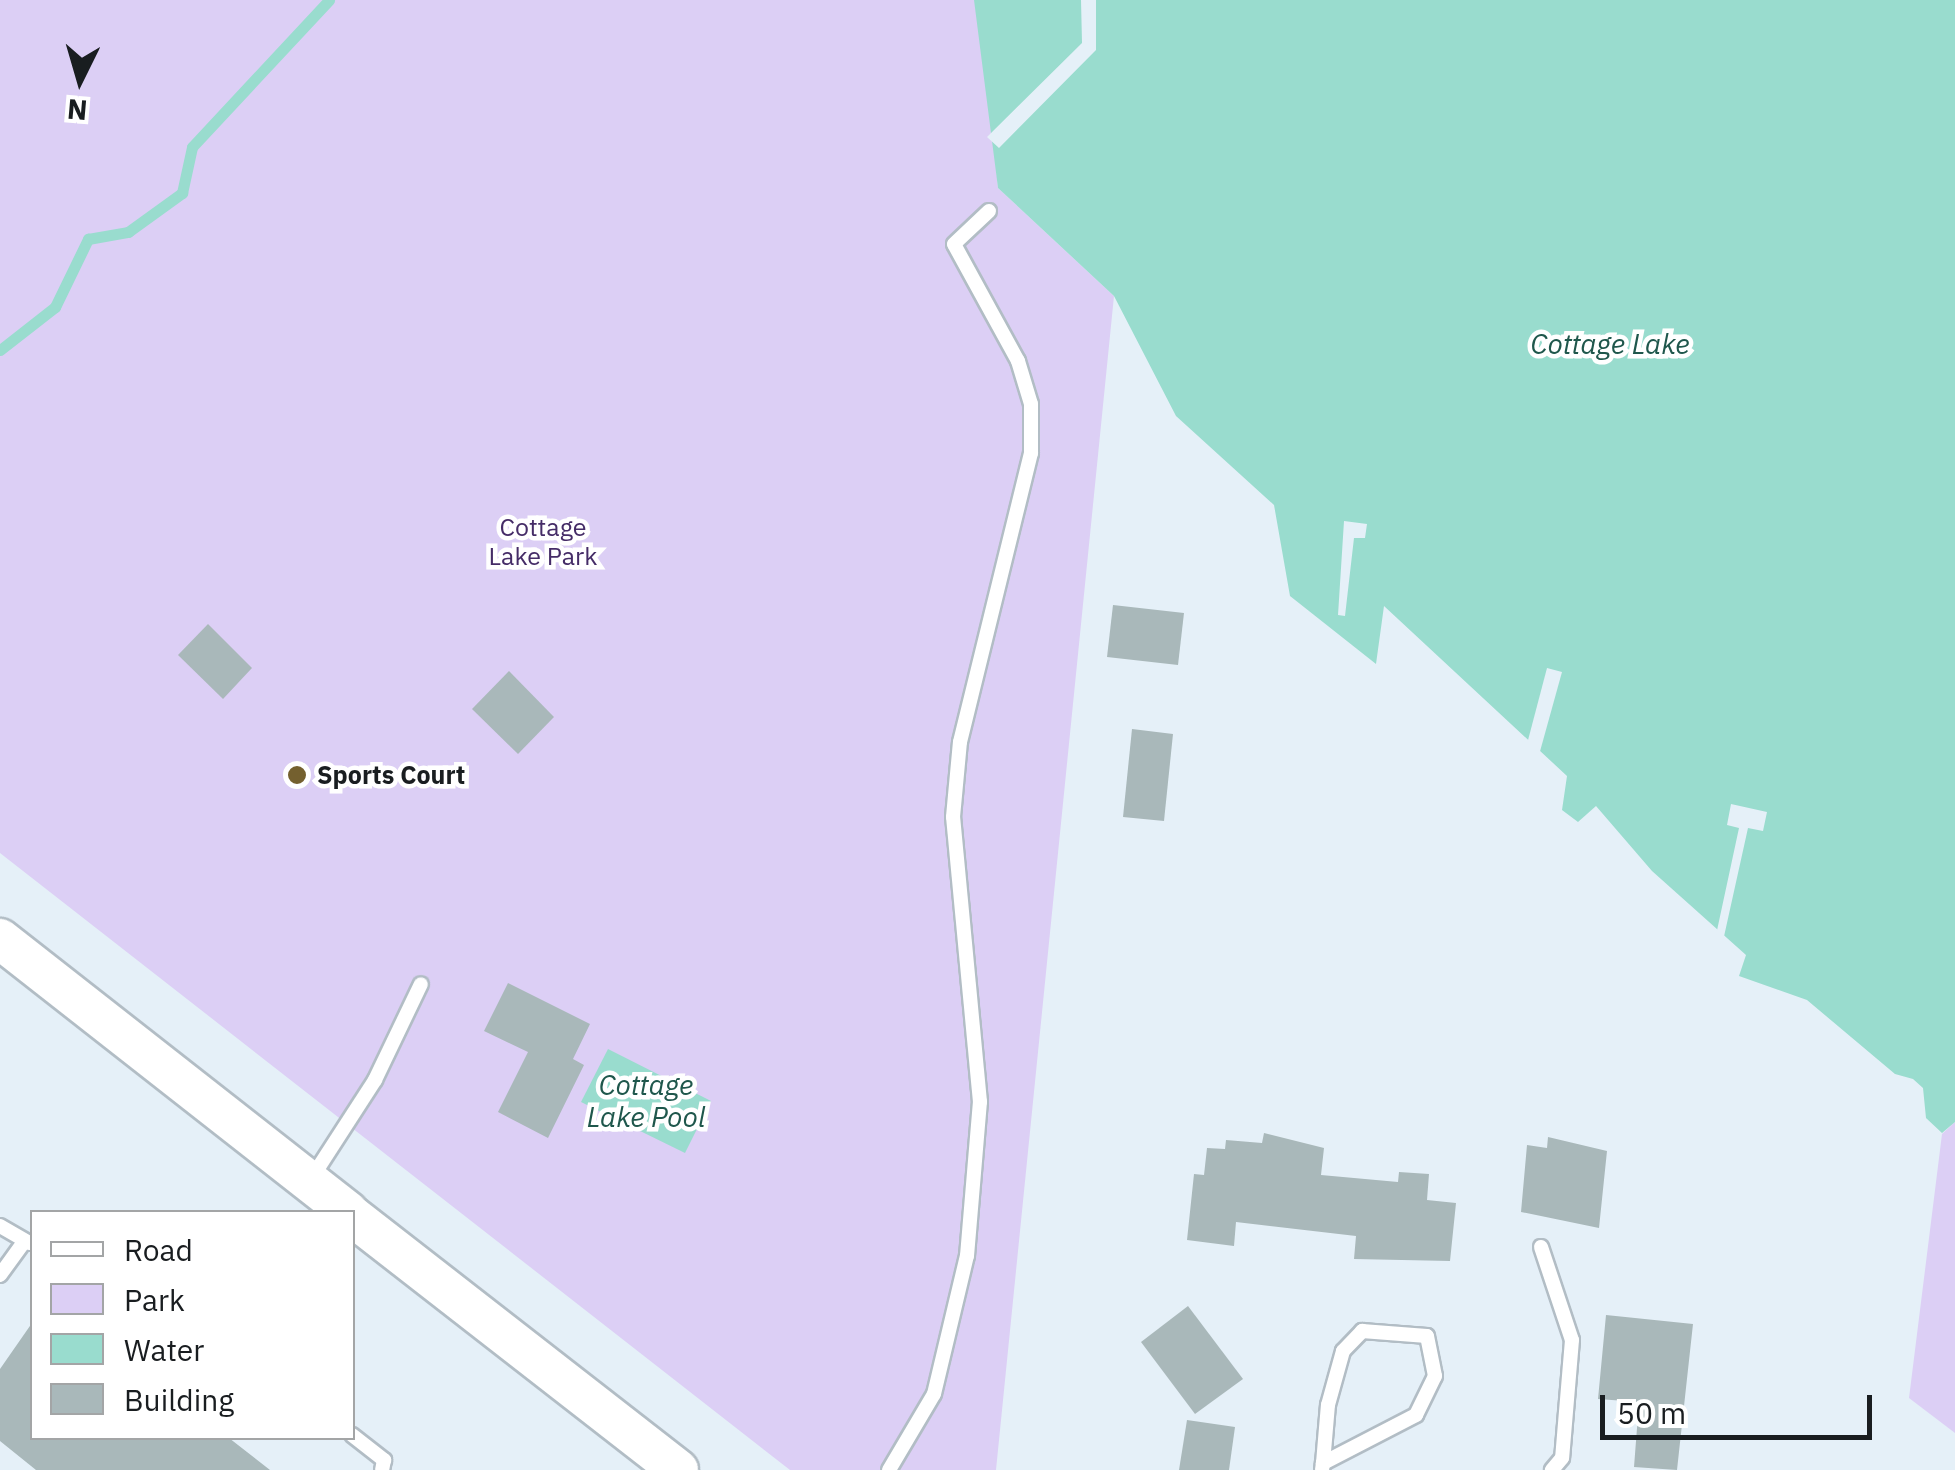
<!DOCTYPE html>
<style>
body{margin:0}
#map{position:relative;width:1955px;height:1470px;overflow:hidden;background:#e5f0f8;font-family:"IBM Plex Sans",sans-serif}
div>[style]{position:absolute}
.green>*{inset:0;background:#dccff5}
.water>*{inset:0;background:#99dcce}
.pier>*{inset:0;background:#e5f0f8}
.stream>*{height:11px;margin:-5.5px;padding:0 5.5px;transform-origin:5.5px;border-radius:5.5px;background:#99dcce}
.building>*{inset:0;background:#a9b8ba}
.roads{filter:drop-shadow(2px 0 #b2bdc5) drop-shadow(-2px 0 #b2bdc5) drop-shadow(0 2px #b2bdc5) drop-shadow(0 -2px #b2bdc5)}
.lane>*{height:14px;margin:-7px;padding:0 7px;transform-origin:7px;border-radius:7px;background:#fff}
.secondary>*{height:40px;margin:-20px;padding:0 20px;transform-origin:20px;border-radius:20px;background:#fff}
.dots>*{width:28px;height:28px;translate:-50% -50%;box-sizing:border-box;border:5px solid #fff;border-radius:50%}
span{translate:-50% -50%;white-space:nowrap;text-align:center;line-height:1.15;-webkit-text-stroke:9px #fff;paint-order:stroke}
.park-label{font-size:25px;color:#452c67}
.poi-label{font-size:25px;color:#191d20;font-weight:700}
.left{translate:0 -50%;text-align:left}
.water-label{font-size:28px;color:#1f574c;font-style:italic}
.legend{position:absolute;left:30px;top:1210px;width:325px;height:230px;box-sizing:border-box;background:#fff;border:2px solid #a3a5a6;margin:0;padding:12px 18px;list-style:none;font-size:30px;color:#191d20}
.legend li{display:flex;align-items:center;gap:20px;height:50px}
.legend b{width:50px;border:2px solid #a3a5a6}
.north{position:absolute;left:30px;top:30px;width:100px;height:100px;-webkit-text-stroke:8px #fff;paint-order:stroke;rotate:185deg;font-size:28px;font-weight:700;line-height:40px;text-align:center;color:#191d20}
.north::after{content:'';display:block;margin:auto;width:35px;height:45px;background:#191d20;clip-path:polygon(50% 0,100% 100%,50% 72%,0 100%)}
.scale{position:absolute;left:1600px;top:1395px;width:272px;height:45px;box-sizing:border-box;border:5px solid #191d20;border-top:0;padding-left:12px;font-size:30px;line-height:35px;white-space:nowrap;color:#191d20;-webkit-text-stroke:8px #fff;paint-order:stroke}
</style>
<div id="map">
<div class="green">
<i style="clip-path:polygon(0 0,974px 0,981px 6px,998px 188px,1114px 296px,996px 1470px,790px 1470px,0 853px)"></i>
<i style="clip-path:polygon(1955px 1122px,1955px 1433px,1909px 1398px,1942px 1134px)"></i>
</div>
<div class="water">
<i style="clip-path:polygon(974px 0,1955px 0,1955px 1122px,1942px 1133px,1926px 1118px,1923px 1088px,1913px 1079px,1895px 1074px,1807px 1000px,1739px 976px,1746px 955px,1652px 871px,1596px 806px,1578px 822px,1562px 810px,1567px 776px,1384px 606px,1376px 664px,1290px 596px,1274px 505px,1176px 416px,1114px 296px,998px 188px)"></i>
<i style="clip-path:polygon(608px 1049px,711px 1101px,685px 1153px,581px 1102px)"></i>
</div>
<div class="pier">
<i style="clip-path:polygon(1081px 0,1096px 0,1096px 50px,999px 148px,987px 137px,1082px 43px)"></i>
<i style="clip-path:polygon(1344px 521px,1367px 524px,1365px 538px,1354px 538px,1345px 616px,1338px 615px)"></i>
<i style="clip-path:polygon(1547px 668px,1562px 672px,1539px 755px,1527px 744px)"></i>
<i style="clip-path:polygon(1731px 804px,1767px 812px,1763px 831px,1748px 828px,1723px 941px,1716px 935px,1739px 828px,1727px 825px)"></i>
</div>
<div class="stream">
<i style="left:0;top:350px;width:70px;rotate:-38deg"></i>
<i style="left:55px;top:307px;width:76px;rotate:-64.1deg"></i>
<i style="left:88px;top:239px;width:41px;rotate:-9.9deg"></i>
<i style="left:128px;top:232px;width:67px;rotate:-35.8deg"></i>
<i style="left:182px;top:193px;width:47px;rotate:-77.7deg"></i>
<i style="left:192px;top:147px;width:201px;rotate:-47deg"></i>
</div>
<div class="building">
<i style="clip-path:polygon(1113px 605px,1184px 613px,1178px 665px,1107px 657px)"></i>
<i style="clip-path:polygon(208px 624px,252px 668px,223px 699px,178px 655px)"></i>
<i style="clip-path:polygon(509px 671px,554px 717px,518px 754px,472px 709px)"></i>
<i style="clip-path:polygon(1132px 729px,1173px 734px,1164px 821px,1123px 817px)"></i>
<i style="clip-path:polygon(508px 983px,590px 1024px,573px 1059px,584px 1065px,548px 1138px,498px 1112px,528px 1052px,484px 1031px)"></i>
<i style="clip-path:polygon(1264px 1133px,1324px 1148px,1321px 1175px,1398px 1182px,1399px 1172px,1429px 1174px,1427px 1200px,1456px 1203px,1450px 1261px,1354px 1259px,1356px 1236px,1236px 1222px,1234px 1246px,1187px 1240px,1194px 1174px,1204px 1175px,1207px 1148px,1225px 1149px,1226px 1140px,1262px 1143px)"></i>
<i style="clip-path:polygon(1548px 1137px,1607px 1151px,1599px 1228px,1521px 1212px,1527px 1145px,1547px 1148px)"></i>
<i style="clip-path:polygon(1188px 1306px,1243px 1379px,1195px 1414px,1141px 1342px)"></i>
<i style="clip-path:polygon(1606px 1315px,1693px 1324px,1677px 1470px,1634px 1467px,1639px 1402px,1598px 1399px)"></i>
<i style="clip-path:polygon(32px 1323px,32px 1438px,229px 1438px,270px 1470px,36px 1470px,0 1441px,0 1369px)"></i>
<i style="clip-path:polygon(1187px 1420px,1235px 1427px,1229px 1470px,1179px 1470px)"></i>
</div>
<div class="roads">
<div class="lane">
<i style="left:311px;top:1179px;width:118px;rotate:-57.1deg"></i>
<i style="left:375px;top:1080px;width:106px;rotate:-64.4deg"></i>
<i style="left:0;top:1226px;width:34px;rotate:30deg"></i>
<i style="left:1541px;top:1247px;width:98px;rotate:71.6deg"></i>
<i style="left:1572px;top:1340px;width:118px;rotate:94.8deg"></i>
<i style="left:1562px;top:1458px;width:16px;rotate:130deg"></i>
<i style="left:0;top:1275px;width:39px;rotate:-54deg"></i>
<i style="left:352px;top:1435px;width:41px;rotate:38deg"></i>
<i style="left:384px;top:1460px;width:10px;rotate:101deg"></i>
<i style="left:889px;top:1470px;width:88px;rotate:-59.4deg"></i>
<i style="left:934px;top:1394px;width:142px;rotate:-76.6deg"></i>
<i style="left:967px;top:1256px;width:155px;rotate:-85.2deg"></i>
<i style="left:980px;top:1102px;width:286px;rotate:-95.4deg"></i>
<i style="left:953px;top:817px;width:75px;rotate:-84.7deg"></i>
<i style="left:960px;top:742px;width:298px;rotate:-76.2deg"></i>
<i style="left:1031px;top:453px;width:49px;rotate:-90deg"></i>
<i style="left:1031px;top:404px;width:45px;rotate:-106.8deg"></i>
<i style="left:1018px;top:361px;width:133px;rotate:-118.7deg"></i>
<i style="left:954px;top:244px;width:48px;rotate:-43.3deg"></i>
<i style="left:1322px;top:1470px;width:7px;rotate:-82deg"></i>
<i style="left:1323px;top:1463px;width:58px;rotate:-85.1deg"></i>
<i style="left:1328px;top:1405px;width:56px;rotate:-74.5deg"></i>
<i style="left:1343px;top:1351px;width:28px;rotate:-46deg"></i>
<i style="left:1362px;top:1331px;width:65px;rotate:4.4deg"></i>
<i style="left:1427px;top:1336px;width:41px;rotate:78.7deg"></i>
<i style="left:1435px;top:1376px;width:43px;rotate:116deg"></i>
<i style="left:1416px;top:1415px;width:105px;rotate:152.7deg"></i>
</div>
<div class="secondary">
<i style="left:0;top:939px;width:442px;rotate:38.1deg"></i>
<i style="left:352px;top:1216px;width:413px;rotate:37.9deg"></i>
</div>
</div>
<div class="dots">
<i style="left:297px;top:775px;background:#74602f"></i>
</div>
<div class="park-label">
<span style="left:543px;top:542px">Cottage<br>Lake Park</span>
</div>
<div class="poi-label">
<span class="left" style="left:317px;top:775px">Sports Court</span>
</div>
<div class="water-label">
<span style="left:1610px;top:344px">Cottage Lake</span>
<span style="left:646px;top:1101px">Cottage<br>Lake Pool</span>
</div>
<ul class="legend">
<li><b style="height:12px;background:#fff"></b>Road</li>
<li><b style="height:28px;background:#dccff5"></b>Park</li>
<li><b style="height:28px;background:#99dcce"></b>Water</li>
<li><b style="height:28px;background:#a9b8ba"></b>Building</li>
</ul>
<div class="north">N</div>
<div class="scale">50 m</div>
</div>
